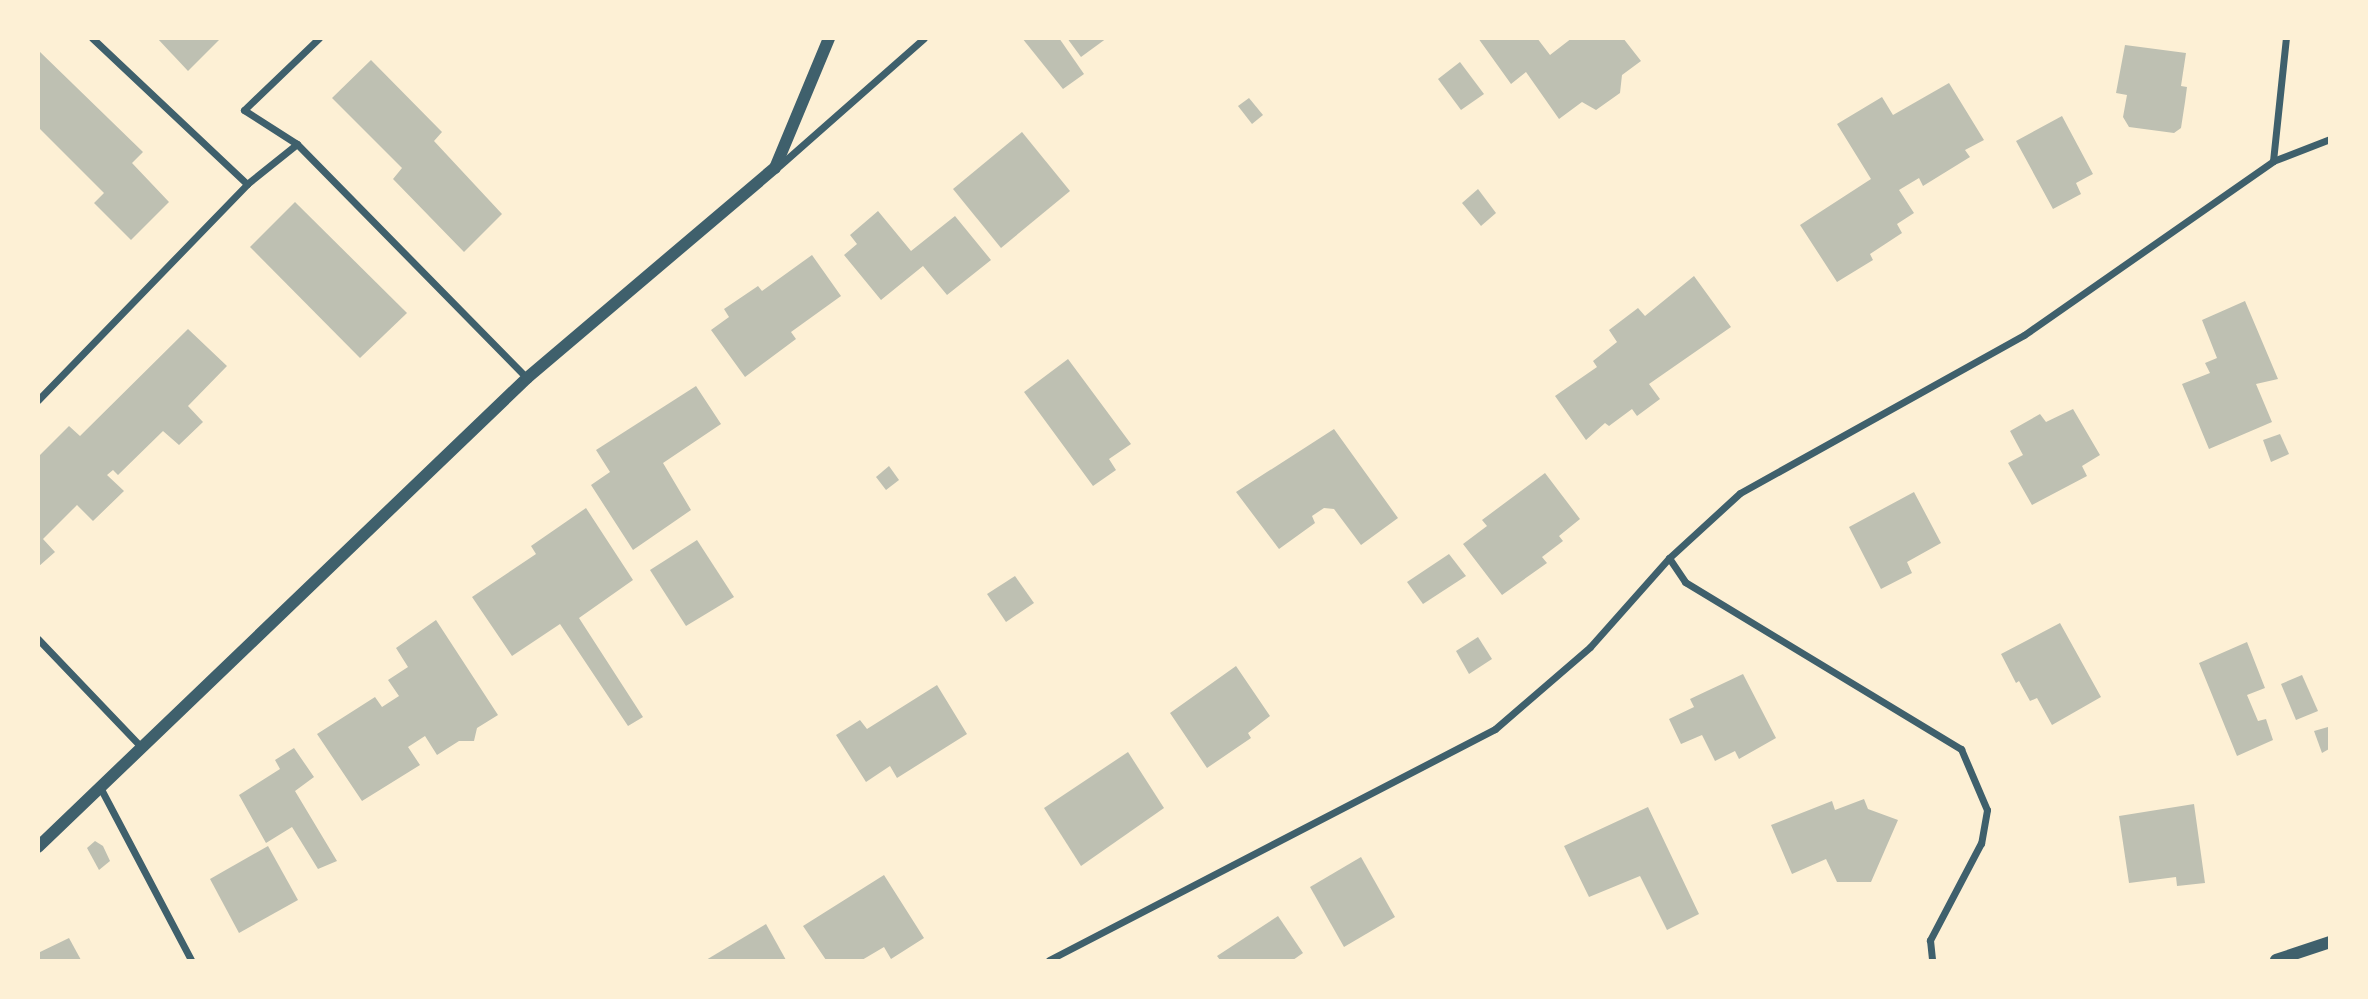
<!DOCTYPE html>
<style>
body{margin:0}
#map{position:relative;width:2368px;height:999px;overflow:hidden;background:#fdf0d5;font-family:Manrope,sans-serif}
div>[style]{position:absolute}
.building>*{inset:0;background:#bec0b2}
.minor>*{height:7px;margin:-3.5px;padding:0 3.5px;transform-origin:3.5px;border-radius:3.5px;background:#3f606c}
.tertiary>*{height:12px;margin:-6px;padding:0 6px;transform-origin:6px;border-radius:6px;background:#3f606c}
span{translate:-50% -50%;white-space:nowrap;text-align:center;line-height:1.15;-webkit-text-stroke:5px #fdf0d5;paint-order:stroke}
.frame{position:absolute;inset:0;border:40px solid #fdf0d5;pointer-events:none}
</style>
<div id="map">
<div class="building">
<i style="clip-path:polygon(157px 38px,221px 38px,188px 71px)"></i>
<i style="clip-path:polygon(1022px 38px,1059px 38px,1084px 74px,1063px 89px)"></i>
<i style="clip-path:polygon(1067px 38px,1107px 38px,1081px 57px)"></i>
<i style="clip-path:polygon(1478px 38px,1537px 38px,1550px 55px,1572px 38px,1623px 38px,1641px 61px,1622px 75px,1620px 93px,1596px 110px,1582px 102px,1559px 119px,1526px 72px,1511px 84px)"></i>
<i style="clip-path:polygon(2125px 45px,2186px 53px,2181px 86px,2187px 87px,2185px 102px,2181px 128px,2174px 133px,2129px 127px,2123px 117px,2127px 95px,2116px 93px)"></i>
<i style="clip-path:polygon(38px 50px,143px 152px,132px 163px,169px 202px,131px 240px,94px 203px,104px 193px,38px 127px)"></i>
<i style="clip-path:polygon(371px 60px,442px 132px,434px 141px,502px 214px,464px 252px,393px 179px,402px 168px,332px 98px)"></i>
<i style="clip-path:polygon(1460px 62px,1484px 94px,1461px 110px,1438px 79px)"></i>
<i style="clip-path:polygon(1949px 83px,1984px 140px,1965px 150px,1970px 157px,1923px 186px,1919px 178px,1899px 190px,1914px 213px,1897px 224px,1902px 233px,1870px 254px,1873px 260px,1837px 282px,1800px 225px,1871px 179px,1837px 124px,1882px 97px,1893px 115px)"></i>
<i style="clip-path:polygon(1249px 98px,1263px 115px,1252px 124px,1238px 106px)"></i>
<i style="clip-path:polygon(2062px 116px,2093px 174px,2076px 183px,2081px 194px,2053px 209px,2016px 141px)"></i>
<i style="clip-path:polygon(1022px 132px,1070px 191px,1001px 248px,953px 189px)"></i>
<i style="clip-path:polygon(1478px 189px,1496px 213px,1481px 226px,1462px 203px)"></i>
<i style="clip-path:polygon(295px 202px,407px 313px,360px 358px,250px 247px)"></i>
<i style="clip-path:polygon(878px 211px,911px 251px,955px 216px,991px 260px,947px 295px,923px 266px,881px 300px,844px 255px,857px 244px,850px 235px)"></i>
<i style="clip-path:polygon(812px 255px,841px 296px,791px 332px,796px 339px,745px 377px,711px 330px,729px 317px,724px 309px,758px 286px,762px 291px)"></i>
<i style="clip-path:polygon(1694px 276px,1731px 327px,1649px 384px,1660px 399px,1637px 416px,1632px 409px,1609px 426px,1605px 423px,1586px 440px,1555px 396px,1597px 367px,1593px 361px,1617px 342px,1609px 330px,1638px 308px,1645px 316px)"></i>
<i style="clip-path:polygon(2245px 301px,2278px 379px,2256px 384px,2272px 422px,2209px 449px,2182px 384px,2210px 373px,2205px 363px,2217px 358px,2202px 320px)"></i>
<i style="clip-path:polygon(188px 329px,227px 366px,188px 406px,203px 422px,179px 445px,163px 431px,118px 475px,113px 470px,107px 475px,124px 491px,93px 521px,77px 505px,43px 539px,55px 552px,38px 567px,38px 457px,69px 426px,80px 436px)"></i>
<i style="clip-path:polygon(1068px 359px,1131px 444px,1109px 459px,1116px 470px,1093px 486px,1024px 392px)"></i>
<i style="clip-path:polygon(696px 386px,721px 424px,663px 463px,691px 510px,633px 550px,591px 485px,610px 472px,596px 450px)"></i>
<i style="clip-path:polygon(2073px 409px,2100px 455px,2082px 466px,2087px 476px,2032px 505px,2008px 463px,2023px 455px,2010px 431px,2040px 414px,2046px 422px)"></i>
<i style="clip-path:polygon(1334px 429px,1398px 518px,1361px 545px,1334px 509px,1324px 508px,1312px 516px,1315px 523px,1279px 549px,1236px 492px)"></i>
<i style="clip-path:polygon(2280px 434px,2289px 454px,2271px 462px,2263px 440px)"></i>
<i style="clip-path:polygon(889px 466px,899px 480px,886px 490px,876px 477px)"></i>
<i style="clip-path:polygon(1545px 473px,1580px 519px,1559px 536px,1563px 541px,1542px 557px,1547px 563px,1502px 595px,1463px 544px,1487px 526px,1482px 520px)"></i>
<i style="clip-path:polygon(1914px 492px,1941px 543px,1907px 562px,1912px 573px,1881px 589px,1849px 527px)"></i>
<i style="clip-path:polygon(586px 508px,633px 580px,579px 618px,643px 717px,628px 726px,560px 624px,512px 656px,472px 597px,536px 554px,531px 546px)"></i>
<i style="clip-path:polygon(697px 540px,734px 597px,686px 626px,650px 570px)"></i>
<i style="clip-path:polygon(1449px 554px,1466px 576px,1423px 604px,1407px 582px)"></i>
<i style="clip-path:polygon(1015px 576px,1034px 603px,1006px 622px,987px 594px)"></i>
<i style="clip-path:polygon(436px 620px,498px 715px,477px 728px,474px 741px,459px 741px,437px 755px,425px 736px,408px 747px,420px 765px,362px 801px,317px 734px,375px 697px,382px 707px,399px 696px,388px 680px,408px 667px,396px 648px)"></i>
<i style="clip-path:polygon(2060px 623px,2101px 697px,2052px 725px,2037px 698px,2030px 701px,2019px 681px,2016px 683px,2001px 654px)"></i>
<i style="clip-path:polygon(1478px 637px,1492px 659px,1469px 674px,1456px 651px)"></i>
<i style="clip-path:polygon(2247px 642px,2265px 688px,2247px 695px,2258px 721px,2266px 719px,2273px 740px,2237px 756px,2199px 663px)"></i>
<i style="clip-path:polygon(1236px 666px,1270px 716px,1248px 733px,1251px 738px,1207px 768px,1170px 713px)"></i>
<i style="clip-path:polygon(1743px 674px,1776px 738px,1739px 759px,1735px 751px,1715px 761px,1702px 735px,1681px 744px,1669px 719px,1694px 707px,1690px 699px)"></i>
<i style="clip-path:polygon(2302px 675px,2318px 711px,2296px 720px,2281px 684px)"></i>
<i style="clip-path:polygon(937px 685px,967px 734px,897px 778px,890px 766px,866px 782px,836px 735px,860px 720px,867px 729px)"></i>
<i style="clip-path:polygon(2328px 727px,2329px 749px,2322px 753px,2314px 731px)"></i>
<i style="clip-path:polygon(294px 748px,314px 777px,295px 791px,337px 861px,318px 869px,292px 827px,266px 843px,239px 795px,280px 769px,275px 760px)"></i>
<i style="clip-path:polygon(1128px 752px,1164px 808px,1081px 866px,1044px 808px)"></i>
<i style="clip-path:polygon(1864px 799px,1868px 809px,1898px 820px,1871px 882px,1837px 882px,1826px 859px,1792px 874px,1771px 825px,1832px 801px,1835px 810px)"></i>
<i style="clip-path:polygon(2194px 804px,2205px 883px,2177px 886px,2176px 877px,2129px 883px,2119px 816px)"></i>
<i style="clip-path:polygon(1648px 807px,1699px 914px,1667px 930px,1640px 876px,1589px 897px,1564px 846px)"></i>
<i style="clip-path:polygon(95px 841px,103px 846px,110px 861px,99px 870px,87px 848px)"></i>
<i style="clip-path:polygon(268px 846px,298px 900px,239px 933px,210px 879px)"></i>
<i style="clip-path:polygon(1361px 857px,1395px 917px,1344px 947px,1310px 887px)"></i>
<i style="clip-path:polygon(884px 875px,924px 938px,891px 959px,884px 947px,862px 960px,826px 960px,803px 926px)"></i>
<i style="clip-path:polygon(1278px 916px,1303px 953px,1293px 960px,1220px 960px,1217px 956px)"></i>
<i style="clip-path:polygon(766px 924px,786px 960px,706px 960px)"></i>
<i style="clip-path:polygon(69px 938px,81px 960px,38px 960px,38px 953px)"></i>
</div>
<div class="minor">
<i style="left:297px;top:144px;width:63px;rotate:-147.3deg"></i>
<i style="left:244px;top:110px;width:104px;rotate:-43.8deg"></i>
<i style="left:2273px;top:161px;width:124px;rotate:-84deg"></i>
<i style="left:779px;top:166px;width:193px;rotate:-41.4deg"></i>
<i style="left:247px;top:184px;width:64px;rotate:-38.7deg"></i>
<i style="left:297px;top:144px;width:328px;rotate:45.5deg"></i>
<i style="left:38px;top:400px;width:301px;rotate:-45.9deg"></i>
<i style="left:247px;top:184px;width:213px;rotate:-136.7deg"></i>
<i style="left:1669px;top:558px;width:29px;rotate:56deg"></i>
<i style="left:1685px;top:582px;width:323px;rotate:31.2deg"></i>
<i style="left:1961px;top:749px;width:66px;rotate:66.9deg"></i>
<i style="left:1987px;top:810px;width:34px;rotate:100deg"></i>
<i style="left:1981px;top:843px;width:110px;rotate:117.7deg"></i>
<i style="left:1930px;top:940px;width:20px;rotate:84deg"></i>
<i style="left:38px;top:639px;width:151px;rotate:46.3deg"></i>
<i style="left:102px;top:791px;width:191px;rotate:62.2deg"></i>
<i style="left:1049px;top:960px;width:502px;rotate:-27.38deg"></i>
<i style="left:1495px;top:729px;width:125px;rotate:-40.8deg"></i>
<i style="left:1590px;top:647px;width:119px;rotate:-48.4deg"></i>
<i style="left:1669px;top:558px;width:96px;rotate:-42.5deg"></i>
<i style="left:1740px;top:493px;width:325px;rotate:-29.1deg"></i>
<i style="left:2024px;top:335px;width:304px;rotate:-34.9deg"></i>
<i style="left:2273px;top:161px;width:61px;rotate:-21.1deg"></i>
</div>
<div class="tertiary">
<i style="left:38px;top:847px;width:678px;rotate:-43.8deg"></i>
<i style="left:527px;top:378px;width:325px;rotate:-40.3deg"></i>
<i style="left:775px;top:168px;width:141px;rotate:-67.4deg"></i>
<i style="left:2276px;top:960px;width:57px;rotate:-18.4deg"></i>
</div>
<div class="frame"></div>
</div>
